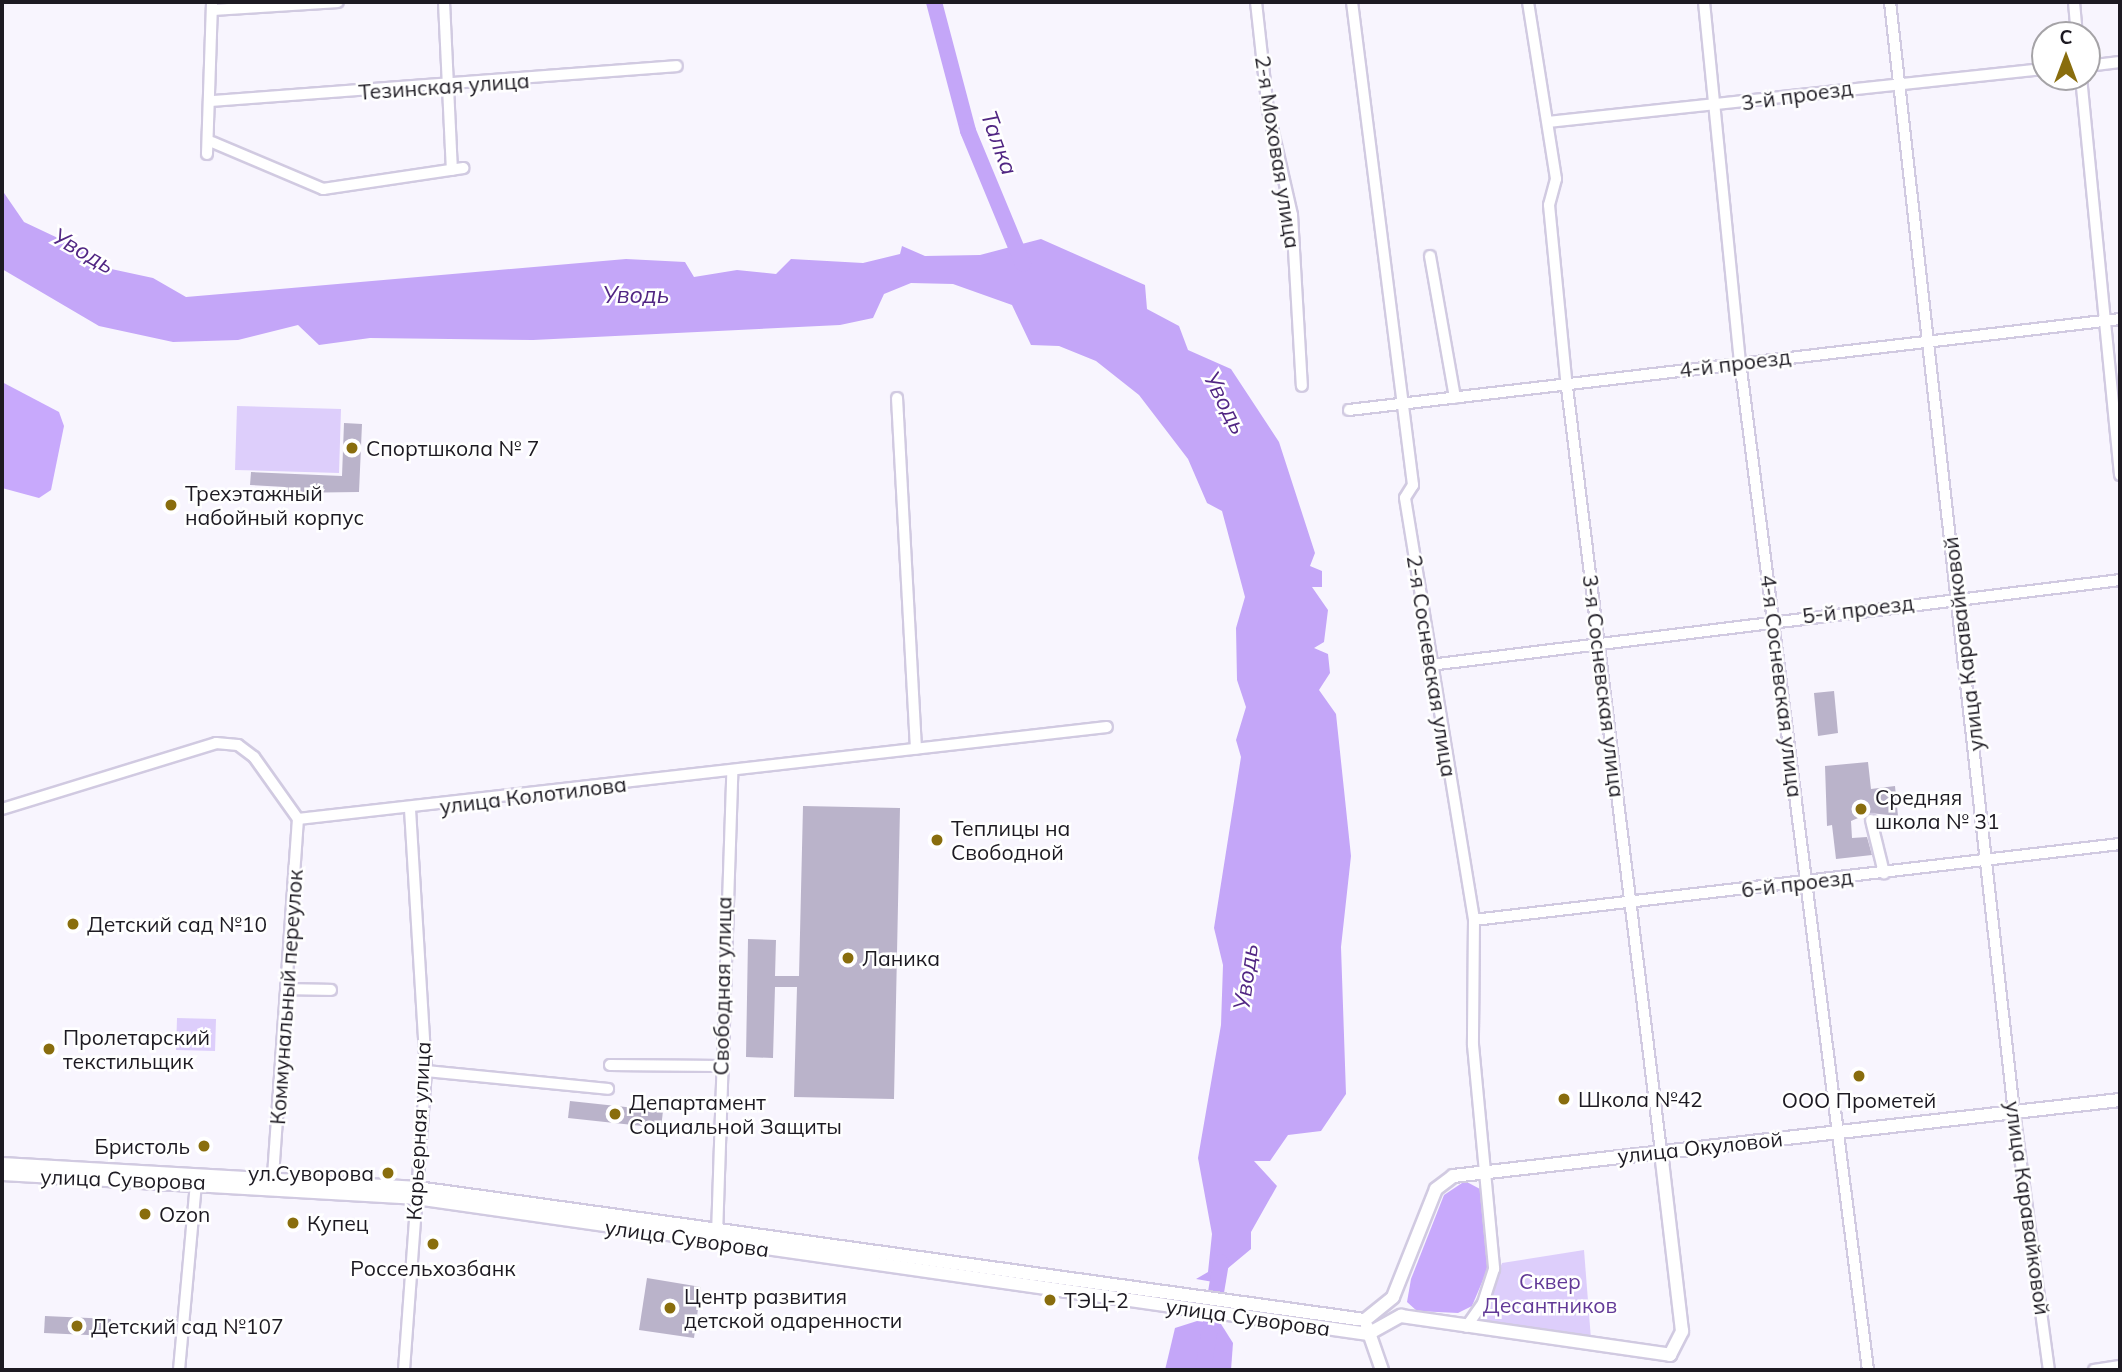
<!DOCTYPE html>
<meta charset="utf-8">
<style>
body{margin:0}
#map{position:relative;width:2122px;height:1372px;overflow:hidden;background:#f8f5fe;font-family:Mulish,sans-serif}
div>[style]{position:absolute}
.green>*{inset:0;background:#ddcefb}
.forest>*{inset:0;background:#c8a9fc}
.water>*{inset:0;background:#c4a6f8}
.river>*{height:16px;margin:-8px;padding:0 8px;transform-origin:8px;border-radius:8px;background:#c4a6f8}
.building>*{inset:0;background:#bab3ca}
.roads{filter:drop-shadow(2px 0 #d1cae1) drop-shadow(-2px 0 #d1cae1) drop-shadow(0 2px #d1cae1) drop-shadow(0 -2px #d1cae1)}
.minor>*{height:10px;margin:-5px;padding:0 5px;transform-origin:5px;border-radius:5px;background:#fff}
.major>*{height:12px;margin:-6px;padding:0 6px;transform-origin:6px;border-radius:6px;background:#fff}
.dots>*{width:19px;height:19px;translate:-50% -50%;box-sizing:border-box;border:4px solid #fff;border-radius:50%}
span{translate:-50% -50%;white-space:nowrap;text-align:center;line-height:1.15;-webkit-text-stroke:5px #fff;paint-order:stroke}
.street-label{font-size:21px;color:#1d1a22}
.poi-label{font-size:21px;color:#1d1a22}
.left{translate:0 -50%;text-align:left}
.right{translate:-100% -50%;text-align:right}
.park-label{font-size:21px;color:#623997}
.water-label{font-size:23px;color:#512683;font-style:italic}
.frame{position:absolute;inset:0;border:4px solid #1d1a22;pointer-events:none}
.north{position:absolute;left:2031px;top:21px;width:70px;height:70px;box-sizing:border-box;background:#fff;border:2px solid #a5a3a7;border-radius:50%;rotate:0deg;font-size:19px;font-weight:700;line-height:28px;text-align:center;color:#1d1a22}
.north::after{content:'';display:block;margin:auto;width:24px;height:32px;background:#896d0d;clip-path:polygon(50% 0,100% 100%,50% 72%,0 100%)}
</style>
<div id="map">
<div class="green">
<i style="clip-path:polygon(237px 406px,341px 409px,339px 473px,235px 470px)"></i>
<i style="clip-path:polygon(177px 1018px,216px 1019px,215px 1051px,176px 1050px)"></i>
<i style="clip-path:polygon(1584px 1250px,1591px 1339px,1479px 1321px,1502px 1263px)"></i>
</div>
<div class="forest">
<i style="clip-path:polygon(2px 382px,59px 412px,64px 426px,51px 490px,39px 498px,2px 488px)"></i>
<i style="clip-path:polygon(1465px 1181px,1480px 1189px,1484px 1202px,1488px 1268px,1472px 1306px,1458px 1313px,1417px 1311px,1407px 1302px,1411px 1279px,1444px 1195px)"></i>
</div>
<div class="water">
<i style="clip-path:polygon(2px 190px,24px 222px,96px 256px,102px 267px,153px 278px,186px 297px,626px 259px,685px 262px,694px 277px,737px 270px,776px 274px,791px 259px,863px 263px,900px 254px,902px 246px,925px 256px,980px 255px,1041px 239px,1145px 285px,1147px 309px,1179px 326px,1188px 350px,1231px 369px,1279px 442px,1315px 553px,1310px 566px,1322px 571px,1322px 587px,1312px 587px,1328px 610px,1324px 642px,1314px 648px,1328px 654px,1330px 673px,1319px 690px,1336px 714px,1351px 856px,1341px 947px,1346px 1094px,1321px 1131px,1288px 1135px,1270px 1161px,1254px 1161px,1277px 1186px,1251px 1232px,1251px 1249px,1227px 1269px,1225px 1284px,1196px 1279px,1208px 1272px,1212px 1234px,1198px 1158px,1221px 1025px,1223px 965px,1214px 928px,1241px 757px,1236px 740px,1246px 707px,1237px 680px,1236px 628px,1245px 597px,1222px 511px,1207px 503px,1188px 459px,1139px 395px,1096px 361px,1059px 346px,1031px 345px,1012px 305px,953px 284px,911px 283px,884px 294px,873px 318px,840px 325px,533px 340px,370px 338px,319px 345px,298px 325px,238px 340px,173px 342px,99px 326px,2px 269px)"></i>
<i style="clip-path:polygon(1197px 1321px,1221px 1324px,1233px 1343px,1231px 1370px,1165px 1370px,1175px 1328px)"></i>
</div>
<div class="river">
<i style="left:934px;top:2px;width:133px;rotate:75.2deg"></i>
<i style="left:968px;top:131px;width:144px;rotate:67.5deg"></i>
<i style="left:1203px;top:1370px;width:109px;rotate:-80.5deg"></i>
</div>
<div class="building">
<i style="clip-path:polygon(344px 423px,362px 424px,359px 492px,285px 493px,285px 487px,250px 485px,251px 472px,342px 476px)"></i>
<i style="clip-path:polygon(1834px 691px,1838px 733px,1818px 736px,1814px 693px)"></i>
<i style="clip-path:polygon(1868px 762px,1871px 789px,1895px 786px,1898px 816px,1870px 813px,1851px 821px,1852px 838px,1867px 837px,1872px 855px,1836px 859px,1832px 825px,1827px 826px,1825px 766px)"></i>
<i style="clip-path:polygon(803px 806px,900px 808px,894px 1099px,794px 1097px,797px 987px,775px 987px,773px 1058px,746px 1057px,748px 939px,776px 940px,775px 976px,799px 976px)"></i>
<i style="clip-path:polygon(570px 1101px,663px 1111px,661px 1128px,568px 1118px)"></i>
<i style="clip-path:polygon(647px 1278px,701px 1287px,694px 1338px,639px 1330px)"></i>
<i style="clip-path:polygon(45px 1316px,111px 1319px,110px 1336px,44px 1333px)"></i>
</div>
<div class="roads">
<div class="minor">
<i style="left:444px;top:2px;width:168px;rotate:87.3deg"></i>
<i style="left:1256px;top:2px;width:109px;rotate:83.7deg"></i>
<i style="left:1268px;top:110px;width:108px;rotate:77.1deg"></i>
<i style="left:1292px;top:215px;width:171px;rotate:86.7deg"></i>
<i style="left:1352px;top:2px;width:487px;rotate:82.8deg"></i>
<i style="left:1413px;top:485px;width:15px;rotate:122deg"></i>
<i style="left:1405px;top:498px;width:428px;rotate:80.7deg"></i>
<i style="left:1474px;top:920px;width:125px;rotate:90.5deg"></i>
<i style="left:1473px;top:1045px;width:225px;rotate:84.6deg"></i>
<i style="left:1494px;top:1269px;width:36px;rotate:108deg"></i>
<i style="left:1483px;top:1303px;width:29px;rotate:125deg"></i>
<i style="left:1528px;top:2px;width:179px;rotate:81deg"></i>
<i style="left:1556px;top:179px;width:27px;rotate:105deg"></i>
<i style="left:1549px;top:205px;width:183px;rotate:84.4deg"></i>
<i style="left:1567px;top:387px;width:771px;rotate:82.99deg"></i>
<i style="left:1704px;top:2px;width:361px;rotate:84.3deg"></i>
<i style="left:1740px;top:361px;width:1017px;rotate:82.77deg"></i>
<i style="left:1890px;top:2px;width:1117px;rotate:83.63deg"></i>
<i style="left:2014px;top:1112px;width:260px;rotate:82.3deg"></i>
<i style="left:2074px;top:2px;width:33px;rotate:85deg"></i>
<i style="left:214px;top:10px;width:124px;rotate:-3.7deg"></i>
<i style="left:2087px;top:66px;width:33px;rotate:-7deg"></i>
<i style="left:2081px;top:77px;width:400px;rotate:84.4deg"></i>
<i style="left:212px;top:101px;width:466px;rotate:-4.3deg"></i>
<i style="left:1548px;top:122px;width:500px;rotate:-6.1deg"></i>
<i style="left:212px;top:142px;width:121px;rotate:22.9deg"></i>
<i style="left:323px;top:189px;width:142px;rotate:-8.5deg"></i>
<i style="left:207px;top:154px;width:152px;rotate:-88.1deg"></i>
<i style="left:1430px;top:256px;width:144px;rotate:80deg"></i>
<i style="left:897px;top:398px;width:351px;rotate:86.9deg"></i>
<i style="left:1349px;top:410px;width:776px;rotate:-6.73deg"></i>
<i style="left:1430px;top:665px;width:695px;rotate:-7.02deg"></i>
<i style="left:2px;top:809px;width:224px;rotate:-17.1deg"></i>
<i style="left:216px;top:743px;width:22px;rotate:5deg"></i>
<i style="left:238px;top:745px;width:20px;rotate:37deg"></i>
<i style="left:254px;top:757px;width:76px;rotate:54.6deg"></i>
<i style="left:298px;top:819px;width:814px;rotate:-6.49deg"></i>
<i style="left:1871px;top:820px;width:55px;rotate:76.2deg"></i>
<i style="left:1474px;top:920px;width:650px;rotate:-6.71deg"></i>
<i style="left:287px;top:989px;width:44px;rotate:1.3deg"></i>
<i style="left:610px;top:1065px;width:111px;rotate:0.5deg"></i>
<i style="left:426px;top:1071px;width:183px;rotate:5.6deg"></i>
<i style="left:273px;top:1176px;width:358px;rotate:-86deg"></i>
<i style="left:717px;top:1235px;width:463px;rotate:-88.1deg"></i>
<i style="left:179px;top:1370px;width:189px;rotate:-84.8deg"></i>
<i style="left:404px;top:1370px;width:300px;rotate:-85.8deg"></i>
<i style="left:426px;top:1071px;width:263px;rotate:-93.5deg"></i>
<i style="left:2094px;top:1370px;width:26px;rotate:-9deg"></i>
</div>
<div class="major">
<i style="left:2px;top:1164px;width:416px;rotate:3.3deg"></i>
<i style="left:417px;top:1188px;width:957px;rotate:7.93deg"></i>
<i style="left:2px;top:1174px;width:415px;rotate:3.3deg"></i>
<i style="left:416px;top:1198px;width:962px;rotate:8.13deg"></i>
<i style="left:1365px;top:1320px;width:36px;rotate:-39deg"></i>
<i style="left:1393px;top:1297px;width:116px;rotate:-68.3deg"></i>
<i style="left:1436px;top:1189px;width:21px;rotate:-37deg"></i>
<i style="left:1453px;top:1176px;width:671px;rotate:-6.5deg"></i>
<i style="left:1367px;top:1327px;width:46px;rotate:70.8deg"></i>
<i style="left:1368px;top:1334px;width:38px;rotate:-29deg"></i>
<i style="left:1401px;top:1316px;width:272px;rotate:8.2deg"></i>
<i style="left:1670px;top:1355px;width:27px;rotate:-63deg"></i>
<i style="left:1682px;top:1331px;width:180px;rotate:-96.7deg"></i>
</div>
</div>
<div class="dots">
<i style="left:352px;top:448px;background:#896d0d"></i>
<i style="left:171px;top:505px;background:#896d0d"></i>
<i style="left:1861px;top:809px;background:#896d0d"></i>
<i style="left:937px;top:840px;background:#896d0d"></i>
<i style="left:73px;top:924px;background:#896d0d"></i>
<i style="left:848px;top:958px;background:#896d0d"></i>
<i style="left:49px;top:1049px;background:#896d0d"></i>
<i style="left:1859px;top:1076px;background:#896d0d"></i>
<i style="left:1564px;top:1099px;background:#896d0d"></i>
<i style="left:615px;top:1114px;background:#896d0d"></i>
<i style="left:204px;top:1146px;background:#896d0d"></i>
<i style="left:388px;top:1173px;background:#896d0d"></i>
<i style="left:145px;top:1214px;background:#896d0d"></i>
<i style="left:293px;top:1223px;background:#896d0d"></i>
<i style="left:433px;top:1244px;background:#896d0d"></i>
<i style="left:1050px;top:1300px;background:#896d0d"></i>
<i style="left:670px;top:1308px;background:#896d0d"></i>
<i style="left:77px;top:1326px;background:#896d0d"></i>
</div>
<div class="street-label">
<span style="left:444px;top:86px;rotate:-4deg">Тезинская улица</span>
<span style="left:1797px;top:95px;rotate:-8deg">3-й проезд</span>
<span style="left:1278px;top:152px;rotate:81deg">2-я Моховая улица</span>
<span style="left:1735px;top:363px;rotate:-7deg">4-й проезд</span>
<span style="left:1858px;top:609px;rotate:-7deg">5-й проезд</span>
<span style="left:1963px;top:644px;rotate:-97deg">улица Каравайковой</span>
<span style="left:1432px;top:666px;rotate:81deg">2-я Сосневская улица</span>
<span style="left:1604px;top:686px;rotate:83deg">3-я Сосневская улица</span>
<span style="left:1782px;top:686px;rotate:83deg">4-я Сосневская улица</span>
<span style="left:533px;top:795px;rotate:-7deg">улица Колотилова</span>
<span style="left:1797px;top:883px;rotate:-7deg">6-й проезд</span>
<span style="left:722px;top:986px;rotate:-89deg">Свободная улица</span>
<span style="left:286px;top:997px;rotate:-86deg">Коммунальный переулок</span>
<span style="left:418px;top:1131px;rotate:-87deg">Карьерная улица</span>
<span style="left:1700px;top:1147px;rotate:-6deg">улица Окуловой</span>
<span style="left:123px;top:1179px;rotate:2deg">улица Суворова</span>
<span style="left:2028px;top:1208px;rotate:82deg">улица Каравайковой</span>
<span style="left:687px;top:1238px;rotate:8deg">улица Суворова</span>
<span style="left:1248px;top:1317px;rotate:8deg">улица Суворова</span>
</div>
<div class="poi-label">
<span class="left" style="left:366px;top:448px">Спортшкола № 7</span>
<span class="left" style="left:185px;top:505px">Трехэтажный<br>набойный корпус</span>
<span class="left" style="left:1875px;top:809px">Средняя<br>школа № 31</span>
<span class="left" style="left:951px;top:840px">Теплицы на<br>Свободной</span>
<span class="left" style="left:87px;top:924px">Детский сад №10</span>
<span class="left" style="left:862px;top:958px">Ланика</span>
<span class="left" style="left:63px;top:1049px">Пролетарский<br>текстильщик</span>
<span class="left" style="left:1578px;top:1099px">Школа №42</span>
<span style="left:1859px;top:1100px">ООО Прометей</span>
<span class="left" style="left:629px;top:1114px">Департамент<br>Социальной Защиты</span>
<span class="right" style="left:190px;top:1146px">Бристоль</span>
<span class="right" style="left:374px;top:1173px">ул.Суворова</span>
<span class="left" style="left:159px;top:1214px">Ozon</span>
<span class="left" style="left:307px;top:1223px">Купец</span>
<span style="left:433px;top:1268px">Россельхозбанк</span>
<span class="left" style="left:684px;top:1308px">Центр развития<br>детской одаренности</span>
<span class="left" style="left:1064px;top:1300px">ТЭЦ-2</span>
<span class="left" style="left:91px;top:1326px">Детский сад №107</span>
</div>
<div class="park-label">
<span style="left:1550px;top:1293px">Сквер<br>Десантников</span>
</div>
<div class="water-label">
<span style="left:999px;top:143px;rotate:70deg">Талка</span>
<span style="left:83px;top:251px;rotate:30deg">Уводь</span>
<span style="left:636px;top:295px">Уводь</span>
<span style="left:1225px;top:403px;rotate:63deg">Уводь</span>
<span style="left:1246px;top:977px;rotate:-82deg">Уводь</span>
</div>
<div class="frame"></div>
<div class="north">С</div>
</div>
